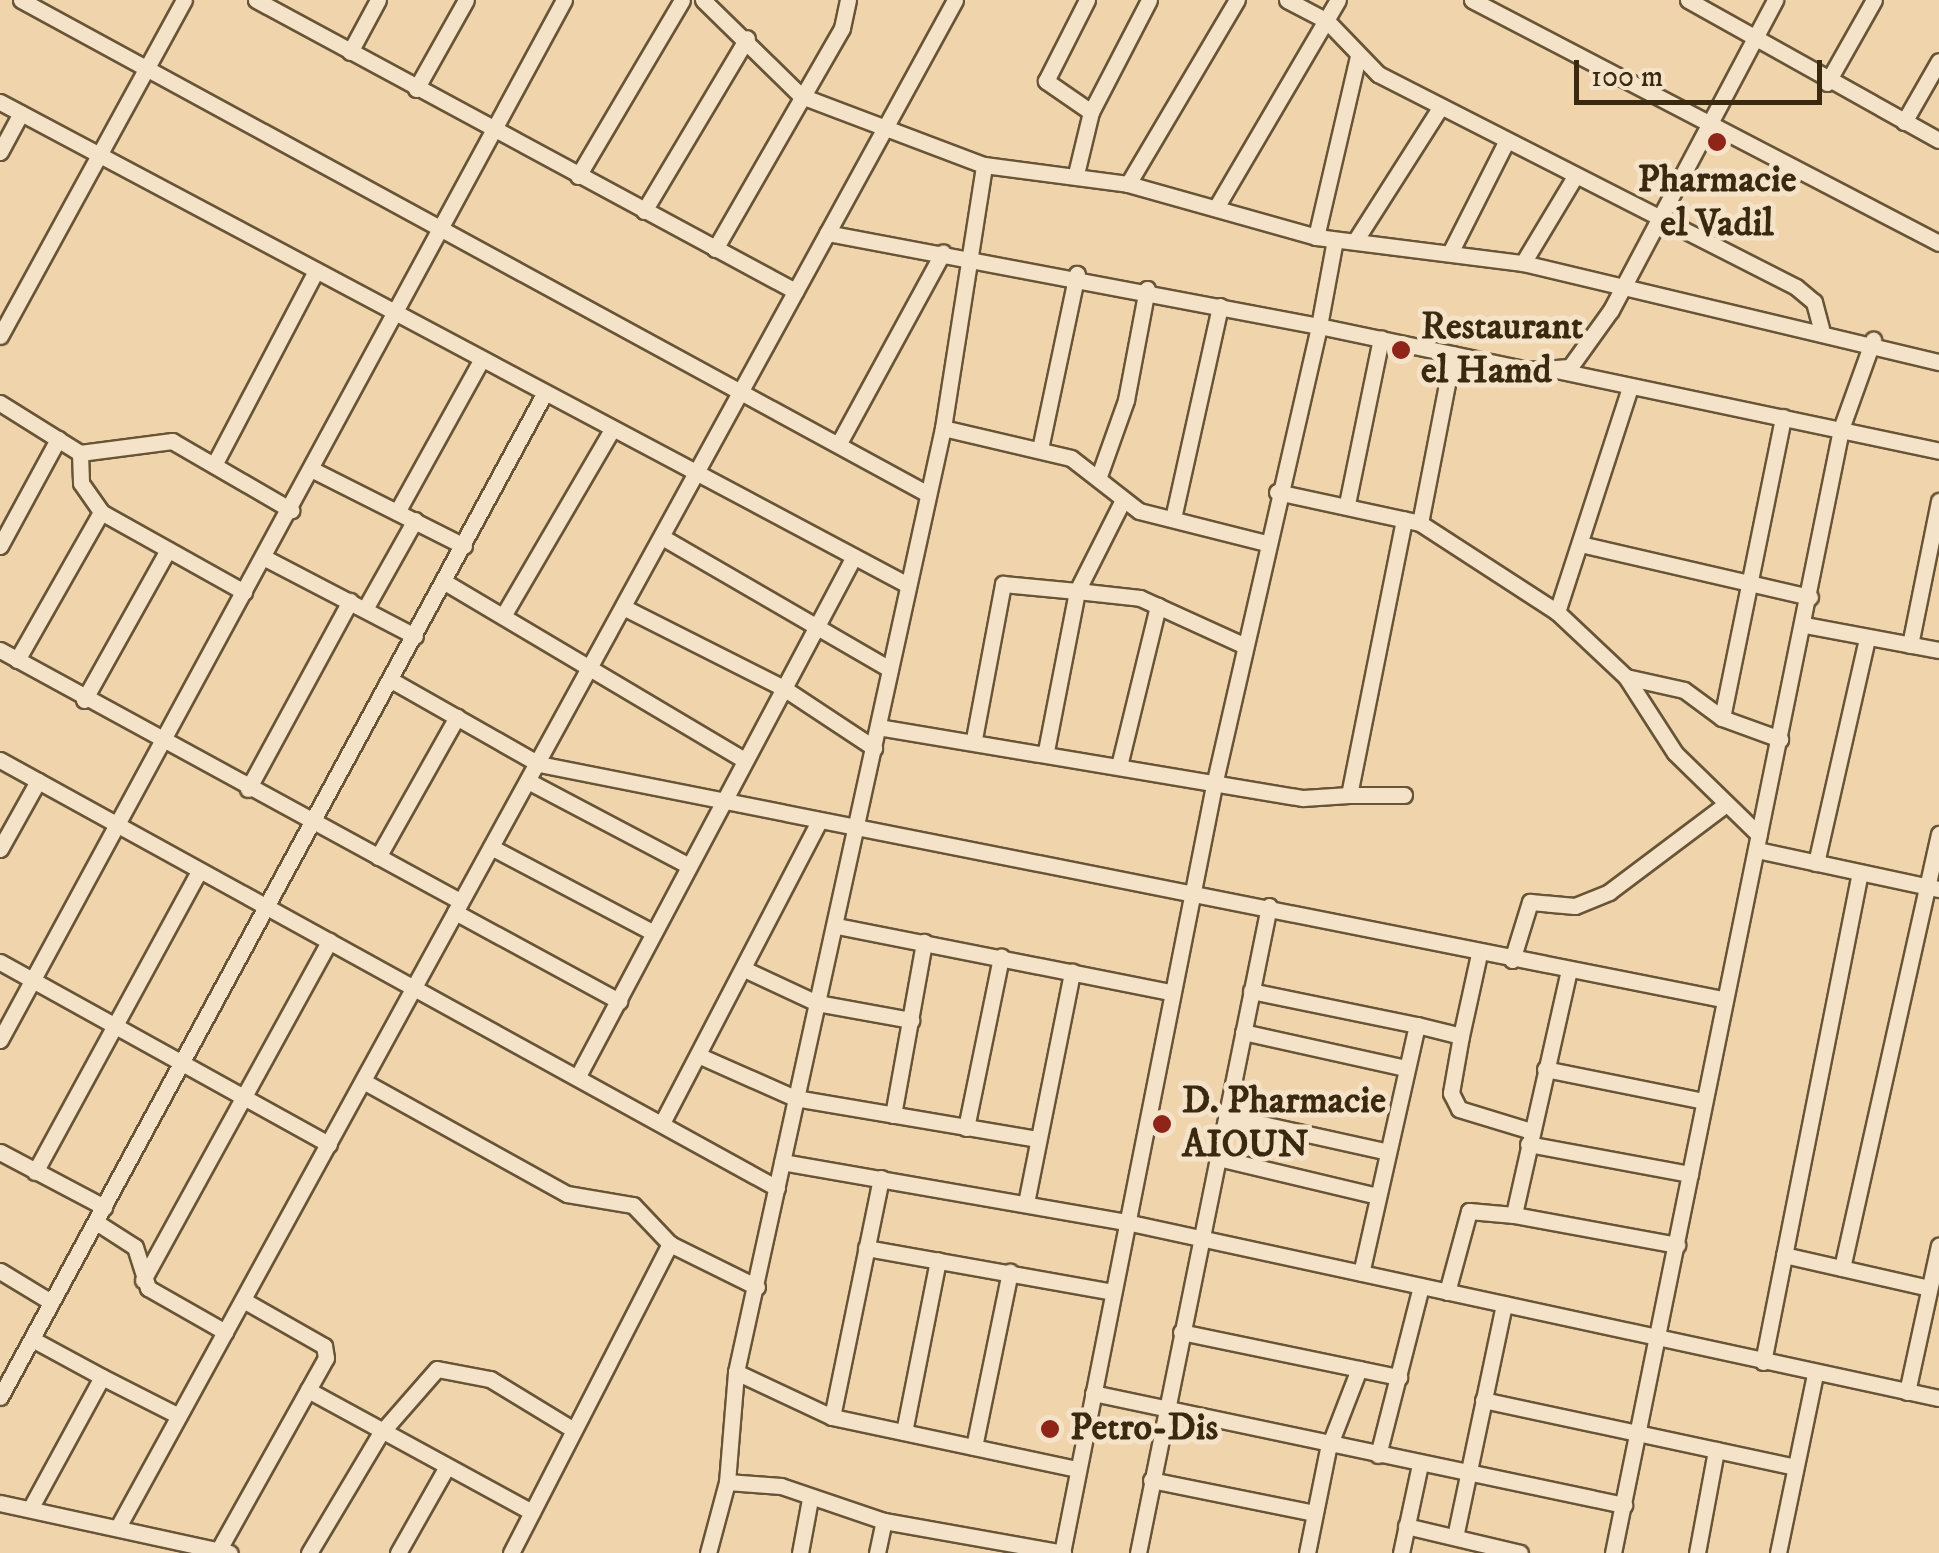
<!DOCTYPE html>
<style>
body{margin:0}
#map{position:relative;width:1939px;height:1553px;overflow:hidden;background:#f0d4ac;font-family:"IM FELL DW Pica",serif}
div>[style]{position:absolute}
.roads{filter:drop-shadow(2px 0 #685436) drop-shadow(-2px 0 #685436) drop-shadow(0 2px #685436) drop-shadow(0 -2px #685436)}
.minor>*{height:15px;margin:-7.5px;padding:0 7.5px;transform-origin:7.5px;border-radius:7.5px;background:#f5e3c9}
.dots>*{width:28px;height:28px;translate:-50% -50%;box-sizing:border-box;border:5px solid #f5e3c9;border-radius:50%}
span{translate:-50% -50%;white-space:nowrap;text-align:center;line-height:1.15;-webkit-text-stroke:10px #f5e3c9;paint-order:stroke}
.poi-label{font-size:38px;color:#3b290f;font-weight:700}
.left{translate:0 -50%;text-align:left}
.scale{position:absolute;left:1574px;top:60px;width:248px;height:45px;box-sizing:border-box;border:5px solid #3b290f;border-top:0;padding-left:12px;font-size:30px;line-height:35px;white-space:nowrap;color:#3b290f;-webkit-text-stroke:8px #f5e3c9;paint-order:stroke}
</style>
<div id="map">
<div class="roads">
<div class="minor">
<i style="left:21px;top:0;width:1033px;rotate:28.58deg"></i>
<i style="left:256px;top:0;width:613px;rotate:28.36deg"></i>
<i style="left:703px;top:0;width:137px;rotate:44.4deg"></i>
<i style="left:801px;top:96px;width:196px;rotate:20.7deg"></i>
<i style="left:984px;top:165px;width:145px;rotate:7.5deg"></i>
<i style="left:1128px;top:184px;width:195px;rotate:15.7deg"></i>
<i style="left:1316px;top:237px;width:209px;rotate:7.2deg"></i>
<i style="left:1523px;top:263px;width:428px;rotate:13.4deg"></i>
<i style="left:1287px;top:0;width:45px;rotate:27.7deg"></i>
<i style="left:1327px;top:21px;width:74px;rotate:46.1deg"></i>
<i style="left:1378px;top:74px;width:469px;rotate:27deg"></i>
<i style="left:1796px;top:287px;width:23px;rotate:40deg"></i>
<i style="left:1814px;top:302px;width:27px;rotate:75deg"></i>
<i style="left:1472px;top:0;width:526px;rotate:27.49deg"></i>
<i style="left:1688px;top:0;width:287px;rotate:29.2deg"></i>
<i style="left:350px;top:52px;width:59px;rotate:-61.7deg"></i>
<i style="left:1827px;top:83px;width:95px;rotate:-60.5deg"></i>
<i style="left:416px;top:89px;width:102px;rotate:-60.7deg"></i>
<i style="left:0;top:102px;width:1028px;rotate:28.01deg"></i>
<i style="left:1091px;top:112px;width:126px;rotate:-62.6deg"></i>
<i style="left:1904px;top:122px;width:70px;rotate:-60.2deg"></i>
<i style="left:0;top:152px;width:44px;rotate:-61.7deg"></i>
<i style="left:1076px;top:174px;width:64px;rotate:-76.4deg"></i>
<i style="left:1091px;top:112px;width:55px;rotate:-145.4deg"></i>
<i style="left:1046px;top:81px;width:91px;rotate:-63.2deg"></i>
<i style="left:578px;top:176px;width:204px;rotate:-59.4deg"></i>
<i style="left:1128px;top:184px;width:214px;rotate:-59.4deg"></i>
<i style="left:1217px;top:206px;width:239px;rotate:-59.6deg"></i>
<i style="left:644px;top:211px;width:201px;rotate:-59.2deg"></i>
<i style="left:827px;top:233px;width:501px;rotate:10.7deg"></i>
<i style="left:1319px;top:326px;width:87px;rotate:-79.5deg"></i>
<i style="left:1316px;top:237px;width:185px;rotate:-76.9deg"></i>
<i style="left:1357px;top:238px;width:156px;rotate:-57.5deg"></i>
<i style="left:715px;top:249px;width:255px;rotate:-60.1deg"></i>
<i style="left:842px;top:28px;width:29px;rotate:-78deg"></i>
<i style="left:1452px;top:249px;width:118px;rotate:-63.2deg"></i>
<i style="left:1523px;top:263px;width:99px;rotate:-59deg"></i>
<i style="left:0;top:336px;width:383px;rotate:-61.3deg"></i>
<i style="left:1556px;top:370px;width:391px;rotate:11.9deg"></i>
<i style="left:0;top:403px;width:94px;rotate:32deg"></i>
<i style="left:80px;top:453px;width:93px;rotate:-7.4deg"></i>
<i style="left:172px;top:441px;width:138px;rotate:30.1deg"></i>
<i style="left:943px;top:428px;width:131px;rotate:13.2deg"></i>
<i style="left:1071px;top:458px;width:86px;rotate:37.9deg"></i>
<i style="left:1139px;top:511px;width:131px;rotate:14.1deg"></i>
<i style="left:839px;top:443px;width:217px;rotate:-61.4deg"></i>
<i style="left:1040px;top:449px;width:179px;rotate:-78.1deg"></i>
<i style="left:80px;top:453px;width:30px;rotate:88deg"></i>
<i style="left:81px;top:483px;width:35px;rotate:55deg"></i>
<i style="left:101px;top:512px;width:164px;rotate:29.2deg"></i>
<i style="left:214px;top:465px;width:217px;rotate:-62.3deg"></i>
<i style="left:313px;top:470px;width:169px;rotate:26.7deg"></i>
<i style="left:1099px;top:476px;width:81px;rotate:-70.4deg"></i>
<i style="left:1126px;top:400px;width:113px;rotate:-79.3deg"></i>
<i style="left:1277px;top:492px;width:146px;rotate:12.2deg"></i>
<i style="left:1420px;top:523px;width:163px;rotate:33deg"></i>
<i style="left:1557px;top:612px;width:95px;rotate:43.3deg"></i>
<i style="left:1626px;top:677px;width:59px;rotate:12.6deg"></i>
<i style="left:1684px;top:690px;width:47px;rotate:36.4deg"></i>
<i style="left:1722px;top:718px;width:307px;rotate:-78.5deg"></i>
<i style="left:1347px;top:504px;width:169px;rotate:-78.4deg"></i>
<i style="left:397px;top:512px;width:169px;rotate:-61deg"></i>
<i style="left:1174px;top:514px;width:213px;rotate:-77.5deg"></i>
<i style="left:1420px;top:523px;width:172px;rotate:-79deg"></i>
<i style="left:662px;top:537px;width:263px;rotate:30.1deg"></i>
<i style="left:1580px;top:544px;width:236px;rotate:13deg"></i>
<i style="left:0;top:546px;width:122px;rotate:-61.5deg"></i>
<i style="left:265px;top:558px;width:169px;rotate:27.5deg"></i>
<i style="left:443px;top:581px;width:350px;rotate:30.7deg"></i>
<i style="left:623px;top:607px;width:182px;rotate:26.8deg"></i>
<i style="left:785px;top:689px;width:107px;rotate:33.5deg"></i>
<i style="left:365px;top:609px;width:102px;rotate:-60.7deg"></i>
<i style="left:1557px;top:612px;width:237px;rotate:-72deg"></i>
<i style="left:503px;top:616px;width:212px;rotate:-59.7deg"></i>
<i style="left:1805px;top:625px;width:136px;rotate:10.6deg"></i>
<i style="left:1910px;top:645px;width:147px;rotate:-78.6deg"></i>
<i style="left:0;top:650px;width:524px;rotate:28.62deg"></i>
<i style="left:17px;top:660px;width:170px;rotate:-60.4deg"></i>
<i style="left:1626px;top:677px;width:90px;rotate:57.2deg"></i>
<i style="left:1675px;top:753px;width:117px;rotate:44.3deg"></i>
<i style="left:391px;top:680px;width:170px;rotate:29.6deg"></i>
<i style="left:539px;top:764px;width:1207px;rotate:11.23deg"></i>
<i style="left:84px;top:700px;width:172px;rotate:-60.8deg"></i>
<i style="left:1722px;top:718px;width:62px;rotate:19.9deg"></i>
<i style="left:878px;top:727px;width:431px;rotate:9.5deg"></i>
<i style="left:1303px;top:798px;width:46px;rotate:-3.7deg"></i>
<i style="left:1349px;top:795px;width:281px;rotate:-78.7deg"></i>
<i style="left:974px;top:739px;width:158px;rotate:-79.4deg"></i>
<i style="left:1003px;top:584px;width:74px;rotate:5.4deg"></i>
<i style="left:1077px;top:591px;width:102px;rotate:-63.2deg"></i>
<i style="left:1046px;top:751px;width:163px;rotate:-79deg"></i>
<i style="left:1077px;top:591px;width:63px;rotate:6.3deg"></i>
<i style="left:1140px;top:598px;width:113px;rotate:24.5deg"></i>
<i style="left:0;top:760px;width:887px;rotate:28.85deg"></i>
<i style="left:1119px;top:766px;width:165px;rotate:-76.3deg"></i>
<i style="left:528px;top:781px;width:182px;rotate:27.8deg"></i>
<i style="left:248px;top:789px;width:214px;rotate:-61.5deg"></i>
<i style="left:1349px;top:795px;width:55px"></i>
<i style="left:491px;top:847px;width:184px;rotate:27.8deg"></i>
<i style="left:0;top:849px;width:78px;rotate:-60.8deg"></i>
<i style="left:1757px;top:850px;width:186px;rotate:12.1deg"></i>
<i style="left:378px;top:857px;width:161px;rotate:-60.6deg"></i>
<i style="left:1816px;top:863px;width:230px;rotate:-77.2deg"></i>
<i style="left:455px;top:912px;width:187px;rotate:28.5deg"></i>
<i style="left:837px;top:926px;width:340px;rotate:11.2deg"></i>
<i style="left:1512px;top:960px;width:61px;rotate:-72.8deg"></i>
<i style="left:1530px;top:902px;width:45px;rotate:5.1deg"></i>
<i style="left:1575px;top:906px;width:37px;rotate:-22deg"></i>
<i style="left:1609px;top:892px;width:146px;rotate:-36.9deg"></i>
<i style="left:0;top:962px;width:376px;rotate:29deg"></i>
<i style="left:744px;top:969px;width:81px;rotate:25deg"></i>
<i style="left:817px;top:1003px;width:96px;rotate:10.3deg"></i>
<i style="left:1569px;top:970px;width:251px;rotate:102.7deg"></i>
<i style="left:1514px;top:1215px;width:166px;rotate:10.4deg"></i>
<i style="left:1251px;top:991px;width:169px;rotate:11.6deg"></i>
<i style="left:1417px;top:1025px;width:254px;rotate:102.7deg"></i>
<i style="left:1417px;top:1025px;width:45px;rotate:14deg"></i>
<i style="left:1461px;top:1036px;width:84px;rotate:-77.6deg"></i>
<i style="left:1243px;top:1032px;width:167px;rotate:12.5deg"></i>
<i style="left:1461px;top:1036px;width:58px;rotate:100deg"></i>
<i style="left:1451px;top:1093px;width:18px;rotate:63deg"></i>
<i style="left:1459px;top:1109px;width:75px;rotate:17deg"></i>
<i style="left:0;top:1040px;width:1183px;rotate:-61.53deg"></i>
<i style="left:700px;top:1056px;width:104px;rotate:23.9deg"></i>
<i style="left:795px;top:1098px;width:245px;rotate:9.6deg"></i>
<i style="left:1545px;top:1069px;width:162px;rotate:11.4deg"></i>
<i style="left:578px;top:1076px;width:584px;rotate:-62.03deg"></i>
<i style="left:363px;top:1081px;width:233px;rotate:29deg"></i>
<i style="left:567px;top:1194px;width:67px;rotate:9.5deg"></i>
<i style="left:633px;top:1205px;width:54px;rotate:46.5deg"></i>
<i style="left:670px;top:1244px;width:97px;rotate:26.3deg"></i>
<i style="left:893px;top:1115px;width:176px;rotate:-79.8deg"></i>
<i style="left:1226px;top:1116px;width:166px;rotate:12.5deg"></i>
<i style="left:662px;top:1123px;width:339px;rotate:-62.5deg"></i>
<i style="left:966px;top:1128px;width:175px;rotate:-78.4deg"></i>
<i style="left:1528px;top:1144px;width:165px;rotate:10.5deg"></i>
<i style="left:0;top:1152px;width:118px;rotate:27.9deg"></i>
<i style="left:1218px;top:1158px;width:164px;rotate:13.4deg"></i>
<i style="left:782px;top:1162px;width:349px;rotate:9.9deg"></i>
<i style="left:1126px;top:1222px;width:832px;rotate:12.22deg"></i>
<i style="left:35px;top:1172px;width:343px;rotate:-61.4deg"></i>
<i style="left:1026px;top:1203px;width:236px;rotate:-78.7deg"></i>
<i style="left:96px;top:1222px;width:46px;rotate:32.7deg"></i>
<i style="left:135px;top:1247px;width:43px;rotate:72.4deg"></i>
<i style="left:148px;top:1288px;width:89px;rotate:29.7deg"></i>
<i style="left:866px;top:1248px;width:250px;rotate:10.1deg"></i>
<i style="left:1784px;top:1255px;width:149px;rotate:12.8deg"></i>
<i style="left:1842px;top:1268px;width:445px;rotate:-77.4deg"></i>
<i style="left:0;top:1271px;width:60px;rotate:31.3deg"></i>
<i style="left:143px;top:1280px;width:387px;rotate:-61.2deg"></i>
<i style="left:1447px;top:1292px;width:84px;rotate:-74.8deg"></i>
<i style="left:1469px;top:1211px;width:45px;rotate:5.1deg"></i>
<i style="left:1181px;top:1332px;width:223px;rotate:11.7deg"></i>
<i style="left:32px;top:1339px;width:80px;rotate:28.5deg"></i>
<i style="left:1763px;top:1362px;width:499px;rotate:-78.8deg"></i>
<i style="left:736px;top:1372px;width:106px;rotate:25.1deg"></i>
<i style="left:832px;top:1417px;width:250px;rotate:12deg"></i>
<i style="left:308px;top:1390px;width:255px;rotate:28.6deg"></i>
<i style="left:1907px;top:1392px;width:150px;rotate:-77.7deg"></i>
<i style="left:1093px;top:1393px;width:543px;rotate:11.91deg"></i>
<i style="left:0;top:1397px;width:1139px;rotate:-61.52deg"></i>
<i style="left:1483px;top:1400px;width:319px;rotate:12.1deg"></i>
<i style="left:832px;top:1417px;width:244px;rotate:-78.4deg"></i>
<i style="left:904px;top:1432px;width:175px;rotate:-78.8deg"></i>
<i style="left:974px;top:1447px;width:179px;rotate:-78.4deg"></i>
<i style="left:1378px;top:1455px;width:174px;rotate:-75.7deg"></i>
<i style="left:1151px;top:1480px;width:166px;rotate:11.4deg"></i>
<i style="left:727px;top:1482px;width:54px;rotate:4.2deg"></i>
<i style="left:781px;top:1486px;width:109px;rotate:18.8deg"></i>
<i style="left:884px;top:1521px;width:182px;rotate:10.1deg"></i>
<i style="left:0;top:1503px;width:235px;rotate:12.3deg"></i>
<i style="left:30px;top:1509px;width:150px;rotate:-61.4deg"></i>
<i style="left:102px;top:1377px;width:86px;rotate:26.9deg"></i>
<i style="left:1406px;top:1526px;width:117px;rotate:13.3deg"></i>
<i style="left:118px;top:1527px;width:1741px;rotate:-61.27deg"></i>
<i style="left:1455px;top:1537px;width:238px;rotate:-78.1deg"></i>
<i style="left:218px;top:1551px;width:221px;rotate:-60.8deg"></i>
<i style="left:326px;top:1358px;width:12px;rotate:-99deg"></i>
<i style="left:324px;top:1346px;width:93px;rotate:-150.4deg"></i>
<i style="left:309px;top:1553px;width:139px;rotate:-59.2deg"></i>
<i style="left:380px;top:1434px;width:86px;rotate:-48.8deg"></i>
<i style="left:437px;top:1369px;width:54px;rotate:10.7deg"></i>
<i style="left:490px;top:1379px;width:92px;rotate:31.3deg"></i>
<i style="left:398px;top:1553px;width:98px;rotate:-60.5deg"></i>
<i style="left:511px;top:1553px;width:348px;rotate:-62.8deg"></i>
<i style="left:708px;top:1553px;width:73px;rotate:-75deg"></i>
<i style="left:727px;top:1482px;width:110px;rotate:-85.3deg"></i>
<i style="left:736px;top:1372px;width:966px;rotate:-77.63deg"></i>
<i style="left:943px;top:428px;width:266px;rotate:-81.1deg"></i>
<i style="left:800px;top:1553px;width:55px;rotate:-79.5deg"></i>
<i style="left:877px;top:1553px;width:33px;rotate:-78deg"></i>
<i style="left:1062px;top:1553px;width:783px;rotate:-78.8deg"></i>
<i style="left:1214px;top:785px;width:471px;rotate:-77.1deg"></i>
<i style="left:1319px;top:326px;width:213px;rotate:11.9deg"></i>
<i style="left:1527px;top:370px;width:43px;rotate:-4deg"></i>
<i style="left:1570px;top:367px;width:70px;rotate:-54.3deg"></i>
<i style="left:1611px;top:310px;width:351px;rotate:-62.1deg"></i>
<i style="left:1138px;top:1553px;width:660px;rotate:-78.55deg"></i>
<i style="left:1307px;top:1553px;width:106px;rotate:-78.6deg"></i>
<i style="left:1328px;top:1449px;width:86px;rotate:-68.8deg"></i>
<i style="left:1401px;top:1553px;width:91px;rotate:-77.9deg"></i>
<i style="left:1613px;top:1553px;width:1147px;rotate:-78.53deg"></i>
<i style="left:1841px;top:429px;width:95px;rotate:-70.2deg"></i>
<i style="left:1697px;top:1553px;width:105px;rotate:-79.5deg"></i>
<i style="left:1778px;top:1553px;width:183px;rotate:-78.3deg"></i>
</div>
</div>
<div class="dots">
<i style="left:1717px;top:142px;background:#8f2418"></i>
<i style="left:1401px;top:350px;background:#8f2418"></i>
<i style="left:1162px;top:1124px;background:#8f2418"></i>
<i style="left:1050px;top:1429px;background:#8f2418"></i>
</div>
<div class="poi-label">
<span style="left:1717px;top:203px">Pharmacie<br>el Vadil</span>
<span class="left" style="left:1421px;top:350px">Restaurant<br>el Hamd</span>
<span class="left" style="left:1182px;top:1124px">D. Pharmacie<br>AIOUN</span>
<span class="left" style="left:1070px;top:1429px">Petro-Dis</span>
</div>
<div class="scale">100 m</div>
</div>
